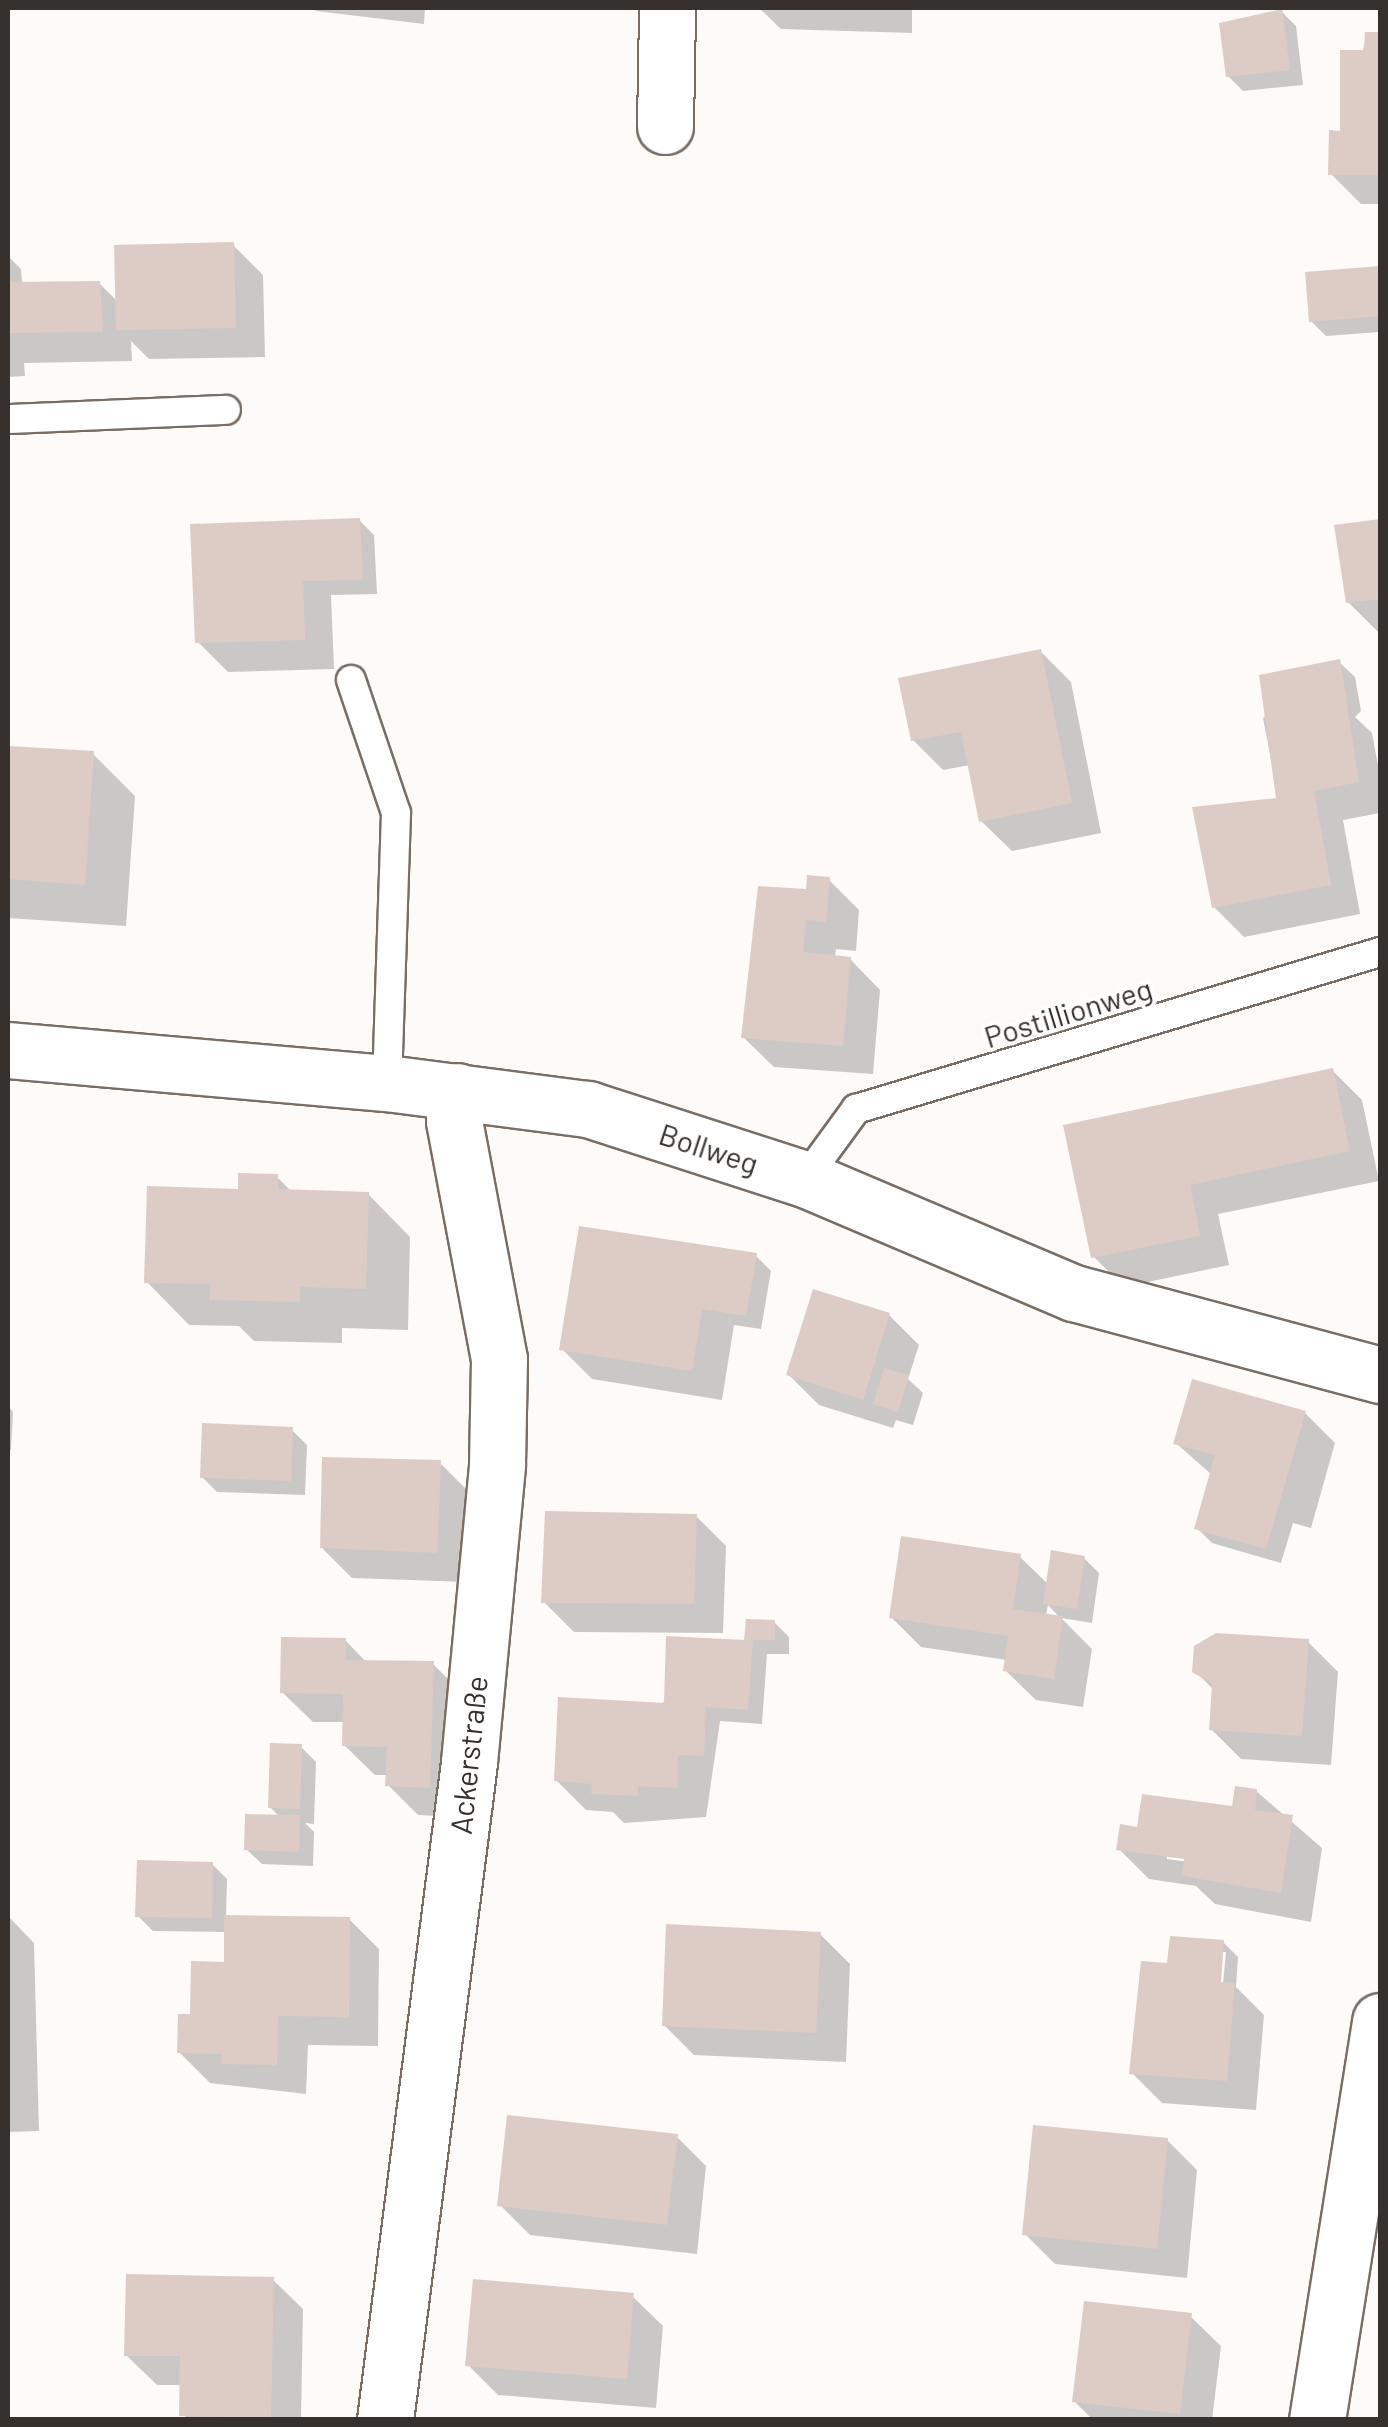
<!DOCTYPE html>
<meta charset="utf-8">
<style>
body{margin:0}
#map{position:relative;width:1388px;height:2427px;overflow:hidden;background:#fdfaf8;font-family:Barlow,sans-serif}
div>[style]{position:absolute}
.shadow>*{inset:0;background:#0003}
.building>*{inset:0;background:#ddcbc6}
.roads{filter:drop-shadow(2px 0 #7a6e64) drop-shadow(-2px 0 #7a6e64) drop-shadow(0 2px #7a6e64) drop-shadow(0 -2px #7a6e64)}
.service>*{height:28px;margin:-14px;padding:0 14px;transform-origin:14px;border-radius:14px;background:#fff}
.minor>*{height:55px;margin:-27.5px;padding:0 27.5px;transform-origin:27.5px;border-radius:27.5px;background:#fff}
span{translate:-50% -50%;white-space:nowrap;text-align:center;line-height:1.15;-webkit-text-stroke:8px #fff;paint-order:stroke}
.street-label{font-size:30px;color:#36312c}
.frame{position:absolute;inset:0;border:10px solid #36312c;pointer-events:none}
</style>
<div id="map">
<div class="shadow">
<i style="clip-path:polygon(312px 8px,425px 8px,424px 24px,316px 11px)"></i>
<i style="clip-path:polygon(759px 8px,912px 8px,912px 33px,781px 29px)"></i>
<i style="clip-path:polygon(1281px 11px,1296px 26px,1303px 85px,1243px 91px,1228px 76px)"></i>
<i style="clip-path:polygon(1367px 34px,1380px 34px,1380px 204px,1361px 204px,1331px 174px)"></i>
<i style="clip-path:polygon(233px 245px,263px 275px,265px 357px,149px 359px,131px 341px,132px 361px,24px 363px,25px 376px,8px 377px,8px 256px,21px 269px,22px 284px,99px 283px,118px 302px)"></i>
<i style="clip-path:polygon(1380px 269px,1380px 332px,1326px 336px,1311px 321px,1307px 275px)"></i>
<i style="clip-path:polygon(359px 520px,374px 535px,377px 594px,331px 595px,334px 669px,228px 672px,198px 642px)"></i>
<i style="clip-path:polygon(1380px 522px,1380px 632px,1378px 632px,1348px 602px,1337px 527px)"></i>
<i style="clip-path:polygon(1040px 651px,1071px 682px,1101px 833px,1012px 851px,981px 821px,970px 765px,943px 770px,913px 740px)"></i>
<i style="clip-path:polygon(1339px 662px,1355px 677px,1361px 711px,1355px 717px,1372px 733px,1380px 776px,1380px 813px,1343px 820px,1360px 914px,1244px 937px,1214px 907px,1279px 801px,1263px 718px)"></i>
<i style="clip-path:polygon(8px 748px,93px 754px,135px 796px,126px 926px,8px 918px)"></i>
<i style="clip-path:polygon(829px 880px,859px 910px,856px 951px,836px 949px,835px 958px,850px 959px,880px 990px,873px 1074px,774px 1067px,743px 1037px,808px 892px)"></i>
<i style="clip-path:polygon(1332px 1070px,1362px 1100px,1379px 1181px,1218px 1214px,1229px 1265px,1124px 1287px,1094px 1257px)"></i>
<i style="clip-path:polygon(277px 1177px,292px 1192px,368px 1194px,410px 1237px,408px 1330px,342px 1328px,342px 1343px,254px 1341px,239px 1326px,189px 1325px,147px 1282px,240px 1191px)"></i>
<i style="clip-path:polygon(756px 1256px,771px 1271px,761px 1329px,734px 1325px,722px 1400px,592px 1379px,562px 1349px)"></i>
<i style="clip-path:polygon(889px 1315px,919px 1345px,908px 1379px,923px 1393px,913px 1425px,896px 1420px,893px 1428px,819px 1405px,789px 1375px)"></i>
<i style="clip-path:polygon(8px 1406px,13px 1412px,11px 1450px,8px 1449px)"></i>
<i style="clip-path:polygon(1305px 1413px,1335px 1443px,1311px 1528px,1293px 1523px,1281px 1563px,1212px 1543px,1197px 1528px,1212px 1475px,1176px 1443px)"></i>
<i style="clip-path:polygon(292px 1430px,307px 1445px,305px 1495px,217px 1492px,202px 1477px)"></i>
<i style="clip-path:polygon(440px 1463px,470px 1493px,467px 1582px,352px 1578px,322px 1548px)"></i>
<i style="clip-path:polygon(696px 1516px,726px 1546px,723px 1633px,574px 1632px,544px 1602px)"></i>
<i style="clip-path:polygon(evenodd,1020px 1557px,1049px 1585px,1084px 1558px,1099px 1573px,1092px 1623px,1061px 1618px,1092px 1649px,1083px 1707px,1036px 1700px,1005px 1670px,1007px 1660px,921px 1647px,891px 1617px,1020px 1557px,1048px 1605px,1061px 1619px,1046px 1616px,1048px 1605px)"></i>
<i style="clip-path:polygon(774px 1622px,789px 1637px,789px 1654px,767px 1654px,762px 1724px,720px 1721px,706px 1817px,624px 1823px,613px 1812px,586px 1810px,556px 1780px)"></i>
<i style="clip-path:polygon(345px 1640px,367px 1663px,433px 1664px,463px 1694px,459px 1817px,418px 1815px,388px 1785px,388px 1775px,375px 1775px,344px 1745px,345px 1722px,313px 1722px,282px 1692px)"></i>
<i style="clip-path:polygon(1308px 1642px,1338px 1672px,1331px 1765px,1241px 1759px,1211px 1729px,1214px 1690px,1195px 1671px)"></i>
<i style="clip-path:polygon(301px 1747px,316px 1762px,314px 1824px,305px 1823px,314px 1832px,313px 1866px,262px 1864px,246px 1849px,280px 1817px,270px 1807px)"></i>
<i style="clip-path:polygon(evenodd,1256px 1791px,1322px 1848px,1311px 1922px,1215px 1904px,1196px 1886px,1149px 1879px,1119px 1849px,1139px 1830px,1234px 1809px,1256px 1791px,1167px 1854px,1196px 1859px,1196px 1863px,1167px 1859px,1167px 1854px)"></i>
<i style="clip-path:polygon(212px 1864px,227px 1879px,226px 1917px,349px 1919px,379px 1949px,378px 2046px,308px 2045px,306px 2094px,210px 2083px,179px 2052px,193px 2016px,226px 1965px,227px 1932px,153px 1931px,138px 1916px)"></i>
<i style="clip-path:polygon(8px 1916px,34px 1943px,39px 2131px,8px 2132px)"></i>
<i style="clip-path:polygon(820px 1934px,850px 1964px,846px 2062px,694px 2055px,664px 2025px)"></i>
<i style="clip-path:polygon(evenodd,1223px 1942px,1238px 1957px,1236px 1987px,1264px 2015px,1256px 2110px,1162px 2103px,1132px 2073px,1170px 1966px,1223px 1942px,1220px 1952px,1226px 1952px,1222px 1994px,1217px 1994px,1220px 1952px)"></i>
<i style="clip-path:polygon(676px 2136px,706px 2166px,697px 2254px,530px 2235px,500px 2205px)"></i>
<i style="clip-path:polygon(1167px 2140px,1197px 2170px,1187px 2278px,1055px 2264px,1025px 2234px)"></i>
<i style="clip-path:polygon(272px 2279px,303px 2309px,301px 2420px,186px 2420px,182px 2385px,157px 2385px,126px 2355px)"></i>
<i style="clip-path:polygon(632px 2296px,663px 2326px,656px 2408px,498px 2395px,468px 2365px)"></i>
<i style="clip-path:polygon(1190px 2316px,1221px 2346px,1212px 2420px,1093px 2420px,1074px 2401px)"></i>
</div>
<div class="building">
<i style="clip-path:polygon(1282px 9px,1290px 70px,1226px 77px,1219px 23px)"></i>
<i style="clip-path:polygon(1365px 32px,1380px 32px,1380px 175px,1328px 175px,1329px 130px,1340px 131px,1340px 50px,1364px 50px)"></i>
<i style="clip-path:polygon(234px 242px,236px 328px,116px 330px,114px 245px)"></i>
<i style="clip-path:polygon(1380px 266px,1380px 316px,1309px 322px,1305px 272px)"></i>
<i style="clip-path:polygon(100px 281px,103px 332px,8px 333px,8px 282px)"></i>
<i style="clip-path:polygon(360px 518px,363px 580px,303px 581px,305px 640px,195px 643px,190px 524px)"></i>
<i style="clip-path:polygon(1380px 519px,1380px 599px,1346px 603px,1334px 525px)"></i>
<i style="clip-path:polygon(1041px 649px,1072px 803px,979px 822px,961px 732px,911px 741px,898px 678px)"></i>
<i style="clip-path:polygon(1340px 659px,1359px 782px,1314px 791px,1331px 885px,1212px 908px,1192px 807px,1276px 798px,1259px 675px)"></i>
<i style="clip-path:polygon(8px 746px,94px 751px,85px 885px,8px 879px)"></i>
<i style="clip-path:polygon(807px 875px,830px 877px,826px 922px,806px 920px,803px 952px,851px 957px,843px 1046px,741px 1038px,758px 886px,806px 889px)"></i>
<i style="clip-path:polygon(1333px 1068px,1350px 1151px,1190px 1185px,1200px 1236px,1091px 1258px,1063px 1125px)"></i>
<i style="clip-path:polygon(238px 1173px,278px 1174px,278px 1189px,369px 1192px,366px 1289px,300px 1287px,300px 1302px,209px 1300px,210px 1284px,144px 1283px,147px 1186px,238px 1189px)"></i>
<i style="clip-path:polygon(579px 1226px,757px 1253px,746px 1316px,702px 1309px,692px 1371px,559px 1350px)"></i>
<i style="clip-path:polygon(813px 1289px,890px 1313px,863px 1400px,786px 1375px)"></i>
<i style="clip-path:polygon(884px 1368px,909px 1375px,898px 1412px,873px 1404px)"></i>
<i style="clip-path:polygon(1192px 1379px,1306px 1411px,1266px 1549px,1194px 1529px,1215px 1455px,1173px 1444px)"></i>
<i style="clip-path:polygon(202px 1423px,293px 1427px,291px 1481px,200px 1478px)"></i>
<i style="clip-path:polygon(322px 1457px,441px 1460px,437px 1553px,320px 1548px)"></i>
<i style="clip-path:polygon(545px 1511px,697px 1514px,694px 1604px,541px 1603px)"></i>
<i style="clip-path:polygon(901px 1536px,1021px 1554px,1013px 1609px,1063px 1616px,1054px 1679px,1003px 1671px,1008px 1636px,889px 1618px)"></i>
<i style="clip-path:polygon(1051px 1550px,1085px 1556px,1077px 1609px,1043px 1604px)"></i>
<i style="clip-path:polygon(746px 1619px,775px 1620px,775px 1640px,753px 1640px,748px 1710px,706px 1707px,704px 1756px,678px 1755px,677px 1788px,638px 1786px,638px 1796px,591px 1794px,592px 1784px,554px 1781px,558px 1697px,664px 1703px,666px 1636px,744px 1640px)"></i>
<i style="clip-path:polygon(1216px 1633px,1309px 1639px,1302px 1736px,1209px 1730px,1212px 1684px,1192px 1672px,1194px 1646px)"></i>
<i style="clip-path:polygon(281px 1637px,346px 1638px,346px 1660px,434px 1661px,430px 1788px,385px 1786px,387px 1747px,342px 1746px,343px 1694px,280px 1693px)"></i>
<i style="clip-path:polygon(270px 1743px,302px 1744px,300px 1809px,268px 1808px)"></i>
<i style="clip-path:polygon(1235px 1786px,1257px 1789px,1255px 1810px,1293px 1815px,1281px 1893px,1194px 1878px,1182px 1875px,1184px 1859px,1116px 1850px,1120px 1824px,1137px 1827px,1142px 1794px,1232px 1806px)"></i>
<i style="clip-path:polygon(245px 1814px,300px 1815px,299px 1852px,244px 1850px)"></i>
<i style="clip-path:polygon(137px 1860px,213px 1862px,212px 1918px,135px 1917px)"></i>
<i style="clip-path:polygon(224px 1915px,350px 1917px,349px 2017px,278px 2016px,277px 2065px,221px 2064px,222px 2054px,177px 2053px,178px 2014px,190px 2014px,191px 1961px,224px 1962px)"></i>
<i style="clip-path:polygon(666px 1924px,821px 1932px,816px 2033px,662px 2026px)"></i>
<i style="clip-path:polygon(1170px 1936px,1224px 1940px,1221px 1982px,1235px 1983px,1227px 2081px,1129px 2074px,1141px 1961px,1167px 1963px)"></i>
<i style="clip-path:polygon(507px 2115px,678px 2134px,667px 2225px,497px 2206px)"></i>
<i style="clip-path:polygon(1033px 2125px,1168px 2138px,1157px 2249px,1022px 2235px)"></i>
<i style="clip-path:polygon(126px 2274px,274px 2277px,271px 2418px,179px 2416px,180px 2356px,124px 2356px)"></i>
<i style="clip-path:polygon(473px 2279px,634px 2293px,627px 2379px,465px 2366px)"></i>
<i style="clip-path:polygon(1084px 2301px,1192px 2313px,1180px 2414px,1072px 2402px)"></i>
</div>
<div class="roads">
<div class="service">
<i style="left:8px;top:419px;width:218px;rotate:-2.4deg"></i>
<i style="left:351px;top:680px;width:140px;rotate:71.3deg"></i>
<i style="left:396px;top:813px;width:270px;rotate:91.9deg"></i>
<i style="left:805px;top:1179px;width:87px;rotate:-53.9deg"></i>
<i style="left:856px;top:1109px;width:547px;rotate:-16.68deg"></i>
</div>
<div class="minor">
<i style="left:665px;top:126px;width:118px;rotate:-89deg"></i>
<i style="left:8px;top:1050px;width:380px;rotate:5deg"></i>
<i style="left:387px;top:1083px;width:203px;rotate:7.4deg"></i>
<i style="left:588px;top:1109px;width:228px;rotate:17.9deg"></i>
<i style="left:805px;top:1179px;width:292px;rotate:23deg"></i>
<i style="left:1074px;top:1293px;width:317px;rotate:15deg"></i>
<i style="left:385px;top:2420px;width:663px;rotate:-82.72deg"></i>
<i style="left:469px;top:1762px;width:299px;rotate:-84.6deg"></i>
<i style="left:497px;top:1464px;width:105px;rotate:-88.9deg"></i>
<i style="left:499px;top:1359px;width:242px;rotate:-100.7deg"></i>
<i style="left:454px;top:1121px;width:30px;rotate:-84deg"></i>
<i style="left:1317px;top:2420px;width:404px;rotate:-81deg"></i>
</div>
</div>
<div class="street-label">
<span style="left:1068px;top:1012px;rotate:-17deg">Postillionweg</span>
<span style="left:709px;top:1148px;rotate:18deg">Bollweg</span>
<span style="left:468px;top:1755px;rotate:-84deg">Ackerstraße</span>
</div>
<div class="frame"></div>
</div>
